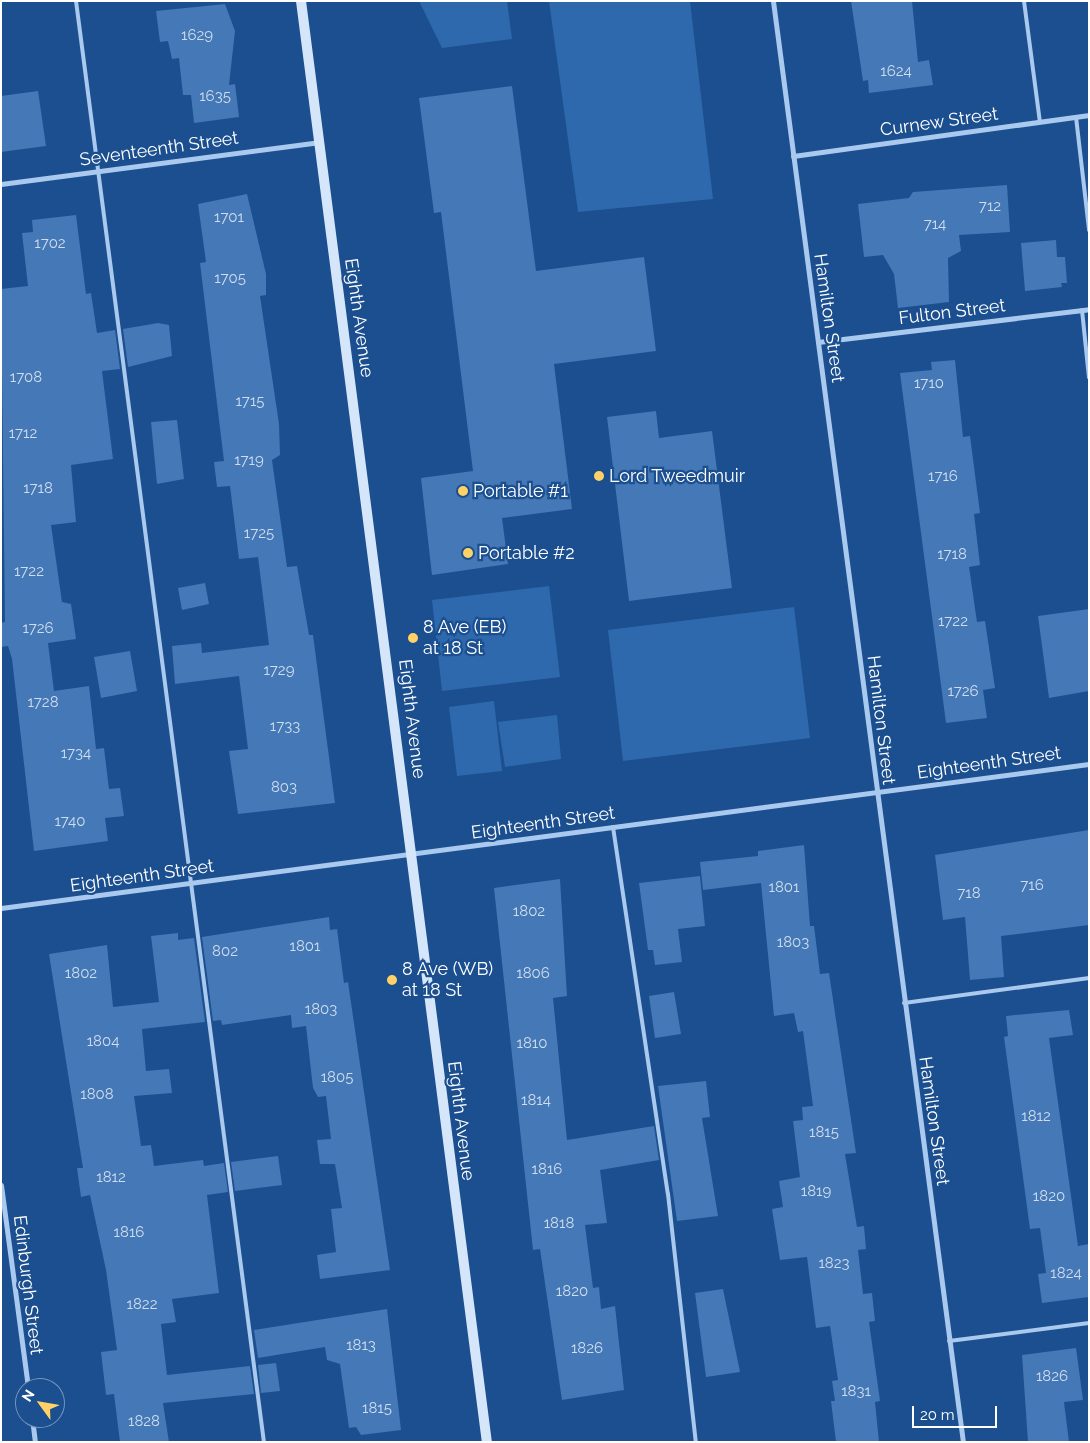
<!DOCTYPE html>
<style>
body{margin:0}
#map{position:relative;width:1090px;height:1443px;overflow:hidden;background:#1b4f8f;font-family:Raleway,sans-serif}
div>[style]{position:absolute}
.green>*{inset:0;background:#2e69ad}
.building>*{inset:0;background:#4478b7}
.lane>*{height:4px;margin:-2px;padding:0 2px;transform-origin:2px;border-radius:2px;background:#a9c9ee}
.street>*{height:5px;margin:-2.5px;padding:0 2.5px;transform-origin:2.5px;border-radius:2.5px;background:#a9c9ee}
.secondary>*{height:10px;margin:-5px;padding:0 5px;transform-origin:5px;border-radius:5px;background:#d6e6fa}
.dots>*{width:14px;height:14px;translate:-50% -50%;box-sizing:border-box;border:2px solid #1b4f8f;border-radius:50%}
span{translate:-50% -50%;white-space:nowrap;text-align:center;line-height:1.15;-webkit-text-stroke:4.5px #1b4f8f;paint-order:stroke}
.number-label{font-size:15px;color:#d0dded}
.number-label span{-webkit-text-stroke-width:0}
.street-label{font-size:18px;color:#fff}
.poi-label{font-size:18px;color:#fff}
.left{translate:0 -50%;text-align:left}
.frame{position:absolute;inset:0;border:2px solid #fff;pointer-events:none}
.north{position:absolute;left:15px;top:1378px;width:50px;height:50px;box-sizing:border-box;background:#1b4f8f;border:1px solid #7695bc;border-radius:50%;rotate:302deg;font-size:14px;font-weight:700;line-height:20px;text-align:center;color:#fff}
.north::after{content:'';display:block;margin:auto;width:18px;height:22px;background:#ffd166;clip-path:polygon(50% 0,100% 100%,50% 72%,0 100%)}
.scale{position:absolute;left:912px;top:1406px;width:85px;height:22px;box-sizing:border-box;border:2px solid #fff;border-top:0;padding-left:6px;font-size:15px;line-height:18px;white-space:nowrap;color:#fff;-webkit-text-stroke:4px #1b4f8f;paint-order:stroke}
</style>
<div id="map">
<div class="green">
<i style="clip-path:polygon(419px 1px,507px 1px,512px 39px,442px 48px)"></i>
<i style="clip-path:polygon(549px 1px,690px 1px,713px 199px,578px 212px)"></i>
<i style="clip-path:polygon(549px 586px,560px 677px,442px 691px,432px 600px)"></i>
<i style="clip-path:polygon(794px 607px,810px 738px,623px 761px,608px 630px)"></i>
<i style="clip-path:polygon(494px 701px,502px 771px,457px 776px,449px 707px)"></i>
<i style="clip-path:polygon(557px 715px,561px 759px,505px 767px,498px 722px)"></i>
</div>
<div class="building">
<i style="clip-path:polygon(851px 1px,912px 1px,918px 62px,929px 60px,933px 85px,869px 93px,868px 80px,863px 81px)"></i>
<i style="clip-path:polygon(225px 4px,235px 31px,229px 85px,235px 84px,239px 117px,194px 123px,191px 95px,183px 95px,179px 58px,172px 59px,168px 41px,160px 42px,156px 11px)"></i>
<i style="clip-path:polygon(512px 86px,536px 271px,644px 257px,656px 351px,554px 364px,572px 509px,502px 518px,508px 564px,432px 575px,421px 478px,473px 471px,441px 212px,434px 213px,419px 98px)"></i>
<i style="clip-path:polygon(38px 91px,46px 146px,1px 152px,1px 96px)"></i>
<i style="clip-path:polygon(1007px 185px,1010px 232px,959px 235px,961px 251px,948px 258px,949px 302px,898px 308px,894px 274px,883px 255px,864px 257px,858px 204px,909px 198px,913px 192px)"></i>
<i style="clip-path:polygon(247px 194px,266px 274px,266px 295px,260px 296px,279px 424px,280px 455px,272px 460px,278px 503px,287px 567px,297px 566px,309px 635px,313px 635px,335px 803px,238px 814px,229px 751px,248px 749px,239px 676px,175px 684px,172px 646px,201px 643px,202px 653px,269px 645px,258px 557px,239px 559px,230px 486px,217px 487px,214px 462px,224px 461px,200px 263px,206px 262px,198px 204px)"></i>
<i style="clip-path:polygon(76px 215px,86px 294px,91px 293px,97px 333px,115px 330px,120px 369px,102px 371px,113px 459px,71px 465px,76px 522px,51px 525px,62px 602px,71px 604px,76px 639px,48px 643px,54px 691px,89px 686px,96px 749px,104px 748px,109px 789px,120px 788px,124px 816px,105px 818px,108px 841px,34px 851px,12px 659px,8px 646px,1px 647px,1px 623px,5px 622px,1px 289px,28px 286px,22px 233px,33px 232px,32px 220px)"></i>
<i style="clip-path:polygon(1056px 240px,1057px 257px,1065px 257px,1067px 283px,1061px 283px,1062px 287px,1025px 291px,1021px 243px)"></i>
<i style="clip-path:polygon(158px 323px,169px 325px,172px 356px,128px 367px,123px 329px)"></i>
<i style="clip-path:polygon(955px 360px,963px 437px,970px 436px,980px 513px,974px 514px,980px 565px,969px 567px,977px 622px,985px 621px,995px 688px,983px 690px,987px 718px,946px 723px,900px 373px,932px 370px,931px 362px)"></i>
<i style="clip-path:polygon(656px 411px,659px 438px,712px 431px,732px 588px,629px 601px,607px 417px)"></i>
<i style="clip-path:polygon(177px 420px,184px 479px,157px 484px,151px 422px)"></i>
<i style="clip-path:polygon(205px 583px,209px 604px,182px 610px,178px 588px)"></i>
<i style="clip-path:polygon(1089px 609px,1089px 691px,1049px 698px,1038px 616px)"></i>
<i style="clip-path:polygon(130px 651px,137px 691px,101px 698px,94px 657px)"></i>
<i style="clip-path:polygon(1089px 830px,1089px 925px,1001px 936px,1004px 977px,970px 980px,965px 917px,943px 920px,935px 855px)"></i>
<i style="clip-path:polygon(804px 845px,810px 926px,814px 926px,820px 974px,829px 973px,856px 1153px,845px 1154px,857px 1227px,864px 1226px,866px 1249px,858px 1250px,863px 1294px,872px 1293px,875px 1321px,869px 1322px,880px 1401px,875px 1402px,879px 1442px,836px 1442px,831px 1401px,835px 1401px,832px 1381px,838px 1380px,830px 1326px,816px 1328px,807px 1257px,780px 1260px,772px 1209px,783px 1207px,779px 1181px,800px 1177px,793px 1121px,803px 1120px,802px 1107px,813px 1106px,803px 1031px,798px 1032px,794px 1013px,774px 1016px,761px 883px,703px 890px,700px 862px,758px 856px,758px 851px)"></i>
<i style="clip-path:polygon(700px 876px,705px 926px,678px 929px,682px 962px,655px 965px,653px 950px,648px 950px,639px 883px)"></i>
<i style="clip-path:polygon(560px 879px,567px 996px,553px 998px,567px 1140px,654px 1126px,659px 1160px,600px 1170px,607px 1223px,585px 1225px,593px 1288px,599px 1287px,601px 1309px,615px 1306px,624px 1390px,562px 1400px,540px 1249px,533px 1250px,494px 888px)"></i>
<i style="clip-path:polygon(329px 917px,330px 930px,337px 929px,344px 983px,348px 982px,390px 1270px,320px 1279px,317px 1255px,336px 1252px,331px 1209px,342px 1208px,335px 1164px,320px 1164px,317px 1140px,331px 1139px,326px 1096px,318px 1097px,313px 1088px,306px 1026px,292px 1028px,291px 1015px,222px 1025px,221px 1020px,213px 1021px,202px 937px)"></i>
<i style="clip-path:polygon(178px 933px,178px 940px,194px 938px,205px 1022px,142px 1029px,146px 1071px,169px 1069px,172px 1093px,134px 1096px,141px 1146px,151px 1145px,154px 1166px,203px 1160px,204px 1166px,224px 1163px,228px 1192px,207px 1195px,219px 1293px,172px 1299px,176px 1322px,161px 1324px,167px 1375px,250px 1366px,254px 1394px,163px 1403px,169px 1442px,120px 1442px,114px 1394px,106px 1395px,101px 1352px,117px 1350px,106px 1270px,90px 1195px,81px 1197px,77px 1168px,83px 1168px,49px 954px,107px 945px,113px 1007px,159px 1002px,151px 936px)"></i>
<i style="clip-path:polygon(674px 992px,681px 1034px,655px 1038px,649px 996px)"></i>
<i style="clip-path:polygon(1069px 1010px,1073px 1035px,1049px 1038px,1078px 1246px,1089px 1244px,1089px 1297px,1042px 1303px,1038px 1274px,1046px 1273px,1040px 1228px,1030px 1229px,1004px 1037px,1008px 1036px,1006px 1016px)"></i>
<i style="clip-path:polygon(706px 1081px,710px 1117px,702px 1118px,718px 1216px,677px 1221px,658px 1086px)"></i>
<i style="clip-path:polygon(278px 1156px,282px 1185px,235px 1191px,231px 1162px)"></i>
<i style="clip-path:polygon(723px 1289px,740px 1372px,706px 1377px,695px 1293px)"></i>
<i style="clip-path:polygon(387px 1309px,401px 1430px,361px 1435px,356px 1427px,349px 1428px,340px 1364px,327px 1360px,325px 1347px,258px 1358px,254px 1330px)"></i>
<i style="clip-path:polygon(1076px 1348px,1083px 1400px,1064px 1402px,1069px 1442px,1028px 1442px,1022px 1355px)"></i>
<i style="clip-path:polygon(276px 1363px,280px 1391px,261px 1393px,258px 1365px)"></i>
</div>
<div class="lane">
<i style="left:76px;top:1px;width:1453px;rotate:82.57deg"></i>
<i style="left:1024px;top:1px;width:122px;rotate:82.5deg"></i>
<i style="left:1076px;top:117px;width:114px;rotate:83.4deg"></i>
<i style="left:1082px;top:310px;width:68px;rotate:84.1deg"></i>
<i style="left:613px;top:827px;width:371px;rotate:81.5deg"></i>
<i style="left:668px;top:1194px;width:250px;rotate:83.6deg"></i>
<i style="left:904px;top:1003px;width:187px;rotate:-7.7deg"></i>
<i style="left:949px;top:1341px;width:141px;rotate:-7.3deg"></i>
</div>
<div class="street">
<i style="left:773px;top:1px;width:1453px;rotate:82.49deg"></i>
<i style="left:793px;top:156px;width:299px;rotate:-7.9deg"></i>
<i style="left:1px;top:184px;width:322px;rotate:-7.5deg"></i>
<i style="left:818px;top:342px;width:273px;rotate:-6.9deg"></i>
<i style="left:1px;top:908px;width:1097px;rotate:-7.54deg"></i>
<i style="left:1px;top:1185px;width:205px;rotate:82.4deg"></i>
<i style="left:32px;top:1418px;width:24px;rotate:83deg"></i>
</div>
<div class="secondary">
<i style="left:301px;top:1px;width:1453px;rotate:82.65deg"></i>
</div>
<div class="dots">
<i style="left:599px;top:476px;background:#ffd166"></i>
<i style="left:463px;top:491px;background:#ffd166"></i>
<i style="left:468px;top:553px;background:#ffd166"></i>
<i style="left:413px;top:638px;background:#ffd166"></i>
<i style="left:392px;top:980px;background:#ffd166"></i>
</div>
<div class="number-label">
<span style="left:197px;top:36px">1629</span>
<span style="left:896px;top:72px">1624</span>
<span style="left:215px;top:97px">1635</span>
<span style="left:990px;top:207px">712</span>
<span style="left:229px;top:218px">1701</span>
<span style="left:935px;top:225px">714</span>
<span style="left:50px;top:244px">1702</span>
<span style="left:230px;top:279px">1705</span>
<span style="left:26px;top:378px">1708</span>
<span style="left:929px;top:384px">1710</span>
<span style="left:250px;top:402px">1715</span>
<span style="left:23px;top:434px">1712</span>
<span style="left:249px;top:461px">1719</span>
<span style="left:943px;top:477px">1716</span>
<span style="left:38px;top:489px">1718</span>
<span style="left:259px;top:534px">1725</span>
<span style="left:952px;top:555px">1718</span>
<span style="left:29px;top:572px">1722</span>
<span style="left:953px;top:622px">1722</span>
<span style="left:38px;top:629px">1726</span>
<span style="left:279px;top:671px">1729</span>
<span style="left:963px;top:692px">1726</span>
<span style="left:43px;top:703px">1728</span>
<span style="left:285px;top:727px">1733</span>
<span style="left:76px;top:754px">1734</span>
<span style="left:284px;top:788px">803</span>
<span style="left:70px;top:822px">1740</span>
<span style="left:1032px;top:886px">716</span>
<span style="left:784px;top:888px">1801</span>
<span style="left:969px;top:894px">718</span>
<span style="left:529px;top:912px">1802</span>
<span style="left:793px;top:943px">1803</span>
<span style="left:305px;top:947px">1801</span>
<span style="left:225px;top:952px">802</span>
<span style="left:81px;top:974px">1802</span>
<span style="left:533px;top:974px">1806</span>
<span style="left:321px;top:1010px">1803</span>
<span style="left:103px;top:1042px">1804</span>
<span style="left:532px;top:1044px">1810</span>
<span style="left:337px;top:1078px">1805</span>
<span style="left:97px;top:1095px">1808</span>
<span style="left:536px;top:1101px">1814</span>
<span style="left:1036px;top:1117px">1812</span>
<span style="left:824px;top:1133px">1815</span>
<span style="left:547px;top:1170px">1816</span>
<span style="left:111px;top:1178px">1812</span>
<span style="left:816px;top:1192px">1819</span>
<span style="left:1049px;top:1197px">1820</span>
<span style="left:559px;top:1224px">1818</span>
<span style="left:129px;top:1233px">1816</span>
<span style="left:834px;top:1264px">1823</span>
<span style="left:1066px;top:1274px">1824</span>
<span style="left:572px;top:1292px">1820</span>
<span style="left:142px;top:1305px">1822</span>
<span style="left:361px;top:1346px">1813</span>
<span style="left:587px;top:1349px">1826</span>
<span style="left:1052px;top:1377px">1826</span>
<span style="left:856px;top:1392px">1831</span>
<span style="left:377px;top:1409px">1815</span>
<span style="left:144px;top:1422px">1828</span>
</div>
<div class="street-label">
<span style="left:939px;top:122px;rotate:-8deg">Curnew Street</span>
<span style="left:159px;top:149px;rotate:-8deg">Seventeenth Street</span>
<span style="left:952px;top:312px;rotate:-7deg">Fulton Street</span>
<span style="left:359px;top:318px;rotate:82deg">Eighth Avenue</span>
<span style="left:829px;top:318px;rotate:82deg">Hamilton Street</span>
<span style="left:412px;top:719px;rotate:83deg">Eighth Avenue</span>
<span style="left:881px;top:720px;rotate:83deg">Hamilton Street</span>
<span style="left:989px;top:763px;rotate:-8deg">Eighteenth Street</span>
<span style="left:543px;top:823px;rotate:-8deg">Eighteenth Street</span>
<span style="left:142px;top:876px;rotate:-8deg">Eighteenth Street</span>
<span style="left:461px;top:1121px;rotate:83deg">Eighth Avenue</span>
<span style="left:934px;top:1121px;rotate:82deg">Hamilton Street</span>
<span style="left:28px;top:1285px;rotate:83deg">Edinburgh Street</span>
</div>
<div class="poi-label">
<span class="left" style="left:609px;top:476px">Lord Tweedmuir</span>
<span class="left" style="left:473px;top:491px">Portable #1</span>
<span class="left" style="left:478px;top:553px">Portable #2</span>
<span class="left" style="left:423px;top:638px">8 Ave (EB)<br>at 18 St</span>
<span class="left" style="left:402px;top:980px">8 Ave (WB)<br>at 18 St</span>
</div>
<div class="frame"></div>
<div class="north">N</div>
<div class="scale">20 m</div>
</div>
